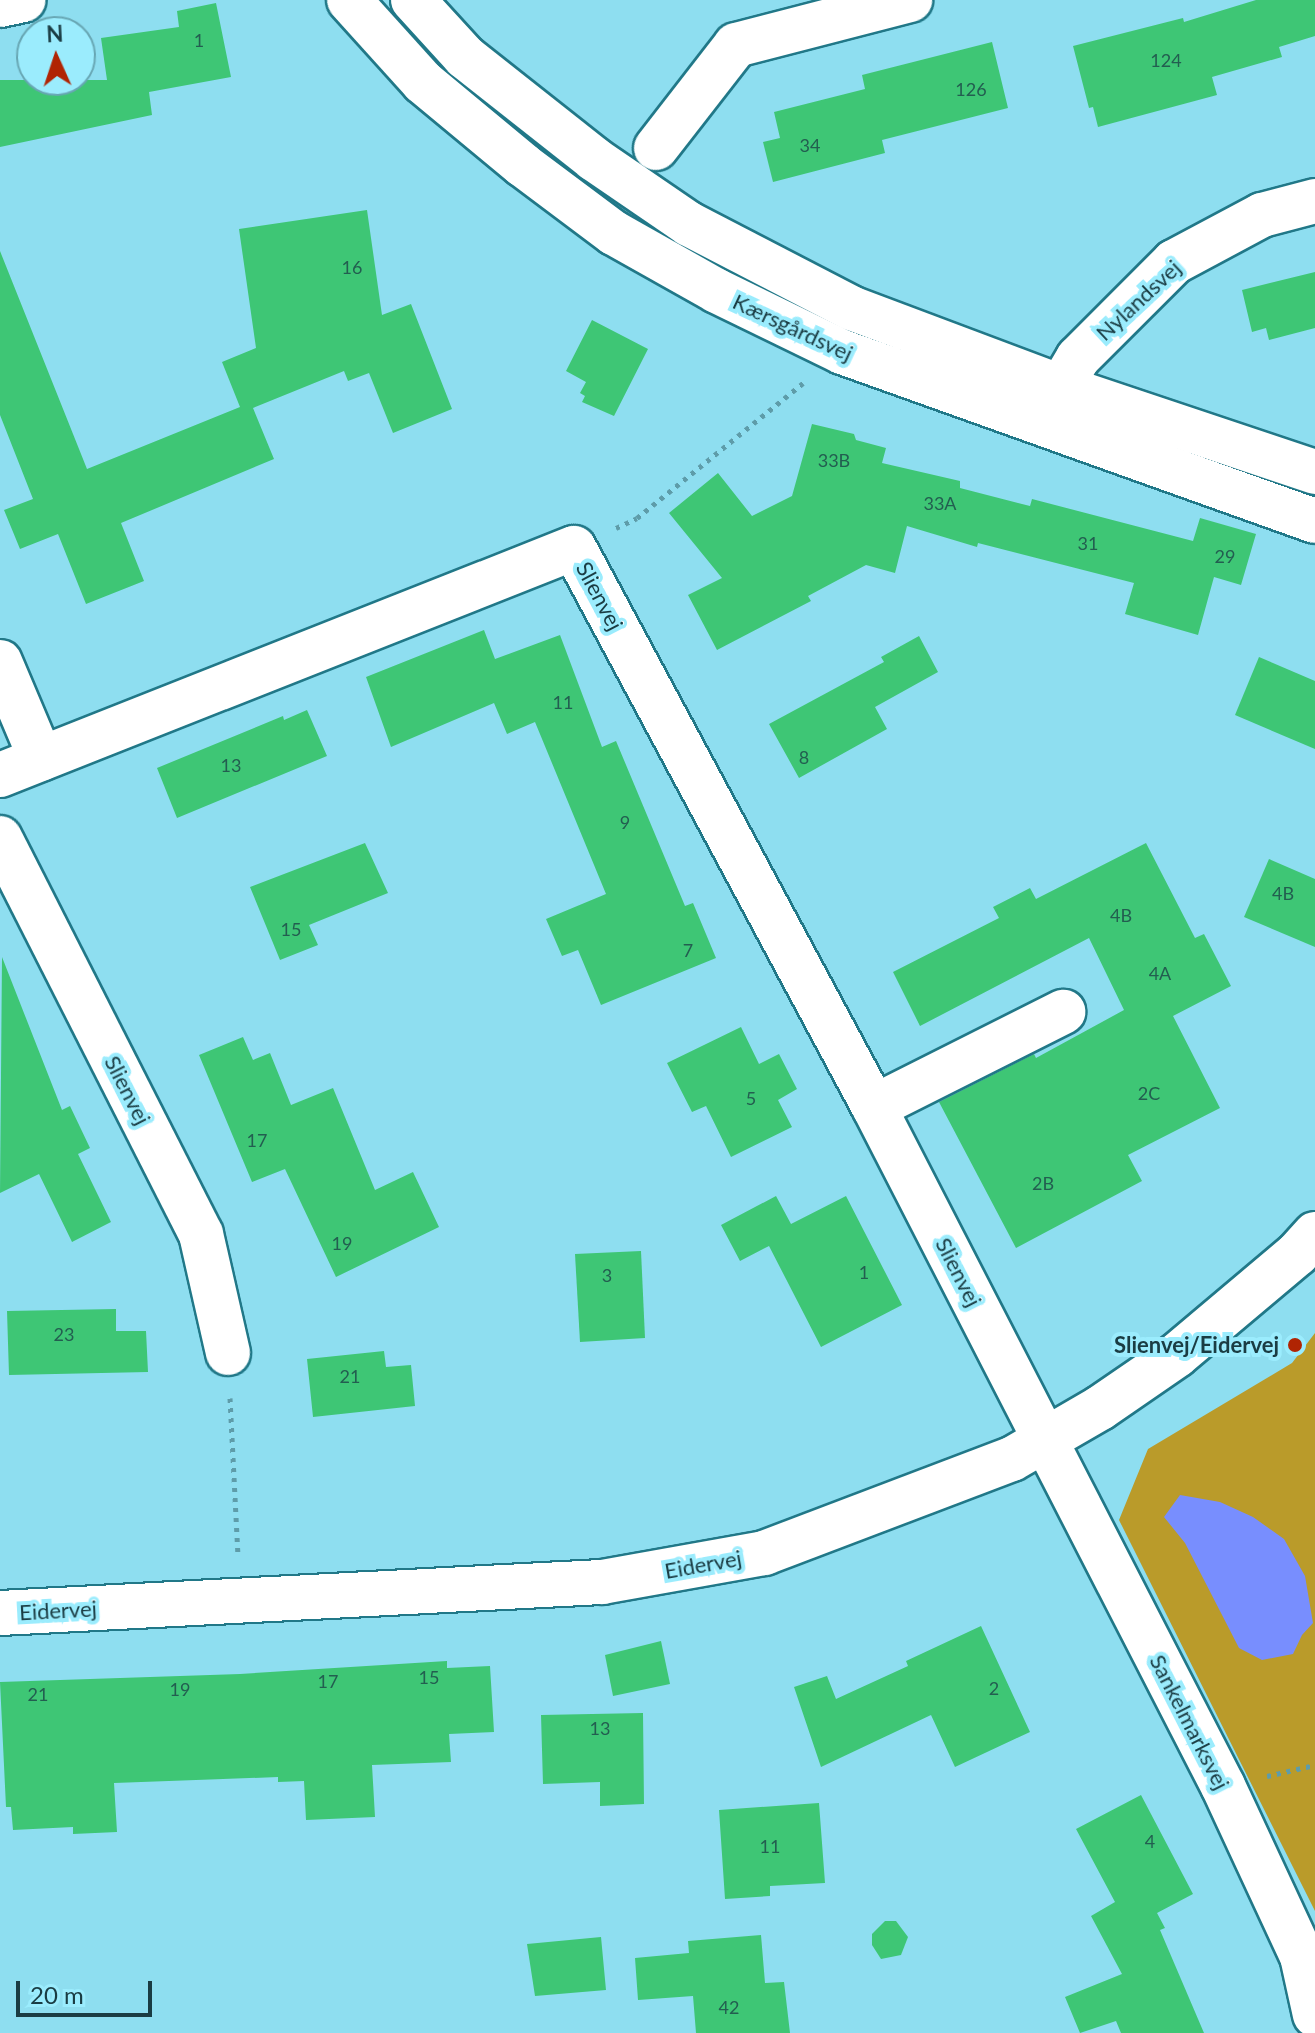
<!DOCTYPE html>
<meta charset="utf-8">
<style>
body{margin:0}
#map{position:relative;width:1315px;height:2033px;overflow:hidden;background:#8edef0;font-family:Lato,sans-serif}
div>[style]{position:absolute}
.green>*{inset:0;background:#ba9b2a}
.water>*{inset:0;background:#788efe}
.building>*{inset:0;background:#3ec675}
.path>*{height:5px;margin-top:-2.5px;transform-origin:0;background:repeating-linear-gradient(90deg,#5e9ca9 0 4px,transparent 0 10px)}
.roads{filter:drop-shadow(2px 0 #217888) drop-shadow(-2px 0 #217888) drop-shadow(0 2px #217888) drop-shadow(0 -2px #217888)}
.minor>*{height:44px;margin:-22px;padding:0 22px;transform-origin:22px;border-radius:22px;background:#fff}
.tertiary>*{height:44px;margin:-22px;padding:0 22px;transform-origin:22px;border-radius:22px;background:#fff}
.dots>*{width:22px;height:22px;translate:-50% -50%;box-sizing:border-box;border:4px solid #9becfd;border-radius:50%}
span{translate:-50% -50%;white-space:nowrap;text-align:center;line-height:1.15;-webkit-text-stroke:8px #9becfd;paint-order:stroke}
.number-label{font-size:18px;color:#235e50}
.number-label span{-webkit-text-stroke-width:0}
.street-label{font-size:22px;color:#1a3c43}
.poi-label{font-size:22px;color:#1a3c43;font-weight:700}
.right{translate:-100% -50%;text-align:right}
.north{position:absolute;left:16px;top:16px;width:80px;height:80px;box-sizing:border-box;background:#9becfd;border:2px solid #67a6b3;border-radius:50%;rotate:357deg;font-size:22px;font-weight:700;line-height:32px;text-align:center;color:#1a3c43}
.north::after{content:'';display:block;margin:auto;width:28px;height:36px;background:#b02403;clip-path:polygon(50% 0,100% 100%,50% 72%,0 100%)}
.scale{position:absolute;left:16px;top:1981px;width:136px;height:36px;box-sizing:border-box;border:4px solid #1a3c43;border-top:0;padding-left:10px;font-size:24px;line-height:28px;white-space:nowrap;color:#1a3c43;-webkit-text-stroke:6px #9becfd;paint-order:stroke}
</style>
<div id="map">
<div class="green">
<i style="clip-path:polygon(1315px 1333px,1315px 1911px,1119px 1520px,1148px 1449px,1292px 1363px)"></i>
</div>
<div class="water">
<i style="clip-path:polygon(1180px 1495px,1220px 1502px,1253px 1517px,1284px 1539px,1305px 1576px,1313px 1623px,1302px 1635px,1293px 1654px,1262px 1660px,1239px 1648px,1185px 1543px,1164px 1517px)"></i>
</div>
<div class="building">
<i style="clip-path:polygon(1256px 0,1315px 0,1315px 36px,1279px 47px,1282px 57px,1212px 77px,1217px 95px,1098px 127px,1093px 107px,1089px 108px,1073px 46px,1183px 18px,1184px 22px)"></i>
<i style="clip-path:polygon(216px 3px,231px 77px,149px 92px,152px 115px,0 147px,0 80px,107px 80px,101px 38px,179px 27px,177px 11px)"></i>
<i style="clip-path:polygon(992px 42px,1008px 108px,882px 140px,885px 153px,773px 182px,763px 142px,780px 138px,774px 112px,865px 89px,862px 75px)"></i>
<i style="clip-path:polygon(367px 210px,382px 315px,411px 304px,452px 409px,393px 433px,369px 373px,348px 381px,344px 371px,253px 408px,274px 459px,121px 523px,144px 581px,86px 604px,58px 534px,20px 549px,4px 510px,33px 499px,0 415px,0 251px,87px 469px,240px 407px,222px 362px,256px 348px,239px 229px)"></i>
<i style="clip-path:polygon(1315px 272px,1315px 328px,1269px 340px,1266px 328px,1252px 332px,1242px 290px)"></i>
<i style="clip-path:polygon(592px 320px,648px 349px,614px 416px,582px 402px,585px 396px,580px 393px,586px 382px,566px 371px)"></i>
<i style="clip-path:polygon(812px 424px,854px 434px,856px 440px,886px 448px,882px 463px,960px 481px,960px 488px,1030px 506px,1032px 499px,1193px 541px,1200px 518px,1256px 534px,1241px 585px,1214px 577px,1198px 635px,1125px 614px,1134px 583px,978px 543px,977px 547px,907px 526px,895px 573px,866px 565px,808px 596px,811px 601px,717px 650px,688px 595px,722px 578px,669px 513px,718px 473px,752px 516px,792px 496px)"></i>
<i style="clip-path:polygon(484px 630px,495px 659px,560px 635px,602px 747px,616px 741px,685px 906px,693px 903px,716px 958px,601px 1005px,578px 950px,562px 956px,546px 919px,606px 894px,535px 722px,507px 734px,494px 703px,391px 747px,366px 677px)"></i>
<i style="clip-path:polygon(919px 636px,938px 672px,875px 707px,887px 729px,799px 778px,769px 724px,884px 662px,881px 657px)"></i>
<i style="clip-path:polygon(1259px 657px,1315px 681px,1315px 749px,1235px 715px)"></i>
<i style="clip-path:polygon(307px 710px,327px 756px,177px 818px,157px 768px,283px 716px,284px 720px)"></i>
<i style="clip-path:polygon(365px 843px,388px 893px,309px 925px,318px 945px,280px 960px,250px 887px)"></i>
<i style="clip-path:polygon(1146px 843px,1195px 938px,1204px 934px,1231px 986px,1173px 1016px,1220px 1108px,1128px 1155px,1142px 1181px,1016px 1248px,939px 1102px,1034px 1054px,1036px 1058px,1124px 1010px,1089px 938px,920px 1026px,893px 972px,999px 918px,993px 907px,1030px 888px,1036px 899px)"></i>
<i style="clip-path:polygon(1269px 859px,1315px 879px,1315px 947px,1244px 917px)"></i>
<i style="clip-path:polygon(2px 957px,62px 1110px,70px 1106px,90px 1148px,78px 1154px,111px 1222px,72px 1242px,39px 1174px,0 1193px)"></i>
<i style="clip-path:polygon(741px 1027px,759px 1064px,779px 1054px,797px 1089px,778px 1100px,792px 1127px,731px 1157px,706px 1106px,692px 1112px,667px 1063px)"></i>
<i style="clip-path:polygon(243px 1037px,253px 1060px,270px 1053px,291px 1105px,333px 1088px,375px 1190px,413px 1172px,439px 1227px,336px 1277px,285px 1169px,252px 1182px,199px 1055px)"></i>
<i style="clip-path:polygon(776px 1196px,791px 1224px,846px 1196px,902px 1305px,821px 1347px,769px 1246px,740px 1261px,721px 1225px)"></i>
<i style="clip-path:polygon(641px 1251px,645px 1338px,580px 1342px,575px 1254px)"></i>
<i style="clip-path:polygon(116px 1309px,116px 1331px,146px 1331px,148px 1372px,9px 1375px,7px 1311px)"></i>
<i style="clip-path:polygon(384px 1351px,386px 1367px,411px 1365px,415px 1406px,313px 1417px,307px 1359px)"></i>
<i style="clip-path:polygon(981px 1626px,1030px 1732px,955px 1767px,931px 1715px,821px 1767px,794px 1687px,827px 1676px,836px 1699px,908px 1666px,906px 1661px)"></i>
<i style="clip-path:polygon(661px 1641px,670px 1684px,613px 1696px,605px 1655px)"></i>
<i style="clip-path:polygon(447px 1661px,447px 1668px,490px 1666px,494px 1732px,449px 1734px,451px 1762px,372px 1765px,375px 1817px,306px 1820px,304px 1781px,278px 1782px,278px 1777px,114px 1783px,117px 1832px,73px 1834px,73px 1827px,13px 1830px,11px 1807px,6px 1807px,0 1682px,240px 1674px)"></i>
<i style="clip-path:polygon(643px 1713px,644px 1804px,600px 1806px,600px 1782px,543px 1784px,541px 1715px)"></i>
<i style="clip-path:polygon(1141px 1795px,1193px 1894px,1157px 1913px,1165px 1928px,1160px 1930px,1204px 2033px,1121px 2033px,1116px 2021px,1080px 2033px,1065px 1997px,1122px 1974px,1091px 1916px,1115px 1902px,1076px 1829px)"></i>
<i style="clip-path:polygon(819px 1803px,825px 1883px,770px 1886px,770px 1896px,725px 1899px,719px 1810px)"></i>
<i style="clip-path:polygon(885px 1921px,896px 1921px,908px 1937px,901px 1955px,881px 1959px,872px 1945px,872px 1934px)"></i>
<i style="clip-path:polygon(761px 1935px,765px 1983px,784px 1982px,790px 2033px,696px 2033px,693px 1996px,638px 2000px,635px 1958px,689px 1953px,688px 1941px)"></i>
<i style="clip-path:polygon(601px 1937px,606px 1990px,535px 1996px,527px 1944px)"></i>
</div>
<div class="path">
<i style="left:616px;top:528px;width:23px;rotate:-25deg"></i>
<i style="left:637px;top:518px;width:214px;rotate:-39.1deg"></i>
<i style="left:230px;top:1398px;width:158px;rotate:87.1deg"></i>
<i style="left:1267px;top:1776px;width:49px;rotate:-12.9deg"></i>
</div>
<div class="roads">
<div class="minor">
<i style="left:0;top:5px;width:24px;rotate:-12deg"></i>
<i style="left:656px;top:148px;width:130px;rotate:-52.2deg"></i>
<i style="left:736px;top:45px;width:180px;rotate:-14.5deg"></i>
<i style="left:0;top:662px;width:105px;rotate:67.1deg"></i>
<i style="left:0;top:775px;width:617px;rotate:-21.58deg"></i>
<i style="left:574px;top:548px;width:634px;rotate:61.78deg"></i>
<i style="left:874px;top:1107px;width:763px;rotate:62.8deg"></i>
<i style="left:1223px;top:1786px;width:187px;rotate:65.1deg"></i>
<i style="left:1302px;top:1956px;width:60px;rotate:77.6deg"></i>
<i style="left:0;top:838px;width:444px;rotate:63.1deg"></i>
<i style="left:201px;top:1234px;width:122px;rotate:77.2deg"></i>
<i style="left:874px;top:1107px;width:212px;rotate:-26.7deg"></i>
</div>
<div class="tertiary">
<i style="left:349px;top:0;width:110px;rotate:47.9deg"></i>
<i style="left:423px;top:82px;width:130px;rotate:39.7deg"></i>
<i style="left:523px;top:165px;width:114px;rotate:36.8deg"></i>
<i style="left:614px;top:233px;width:118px;rotate:29.4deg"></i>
<i style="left:717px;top:291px;width:139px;rotate:26deg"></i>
<i style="left:842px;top:352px;width:502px;rotate:19.66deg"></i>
<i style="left:413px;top:0;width:77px;rotate:47.6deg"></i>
<i style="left:465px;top:57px;width:164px;rotate:38.3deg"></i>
<i style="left:594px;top:159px;width:115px;rotate:34.4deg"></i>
<i style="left:689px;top:224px;width:182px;rotate:27.4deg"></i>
<i style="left:851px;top:308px;width:221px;rotate:20.6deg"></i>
<i style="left:1058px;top:386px;width:271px;rotate:18.5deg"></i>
<i style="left:1046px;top:412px;width:63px;rotate:-59.3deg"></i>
<i style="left:1078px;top:358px;width:136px;rotate:-45deg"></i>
<i style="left:1174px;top:262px;width:100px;rotate:-28.1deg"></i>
<i style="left:1262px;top:215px;width:55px;rotate:-14.8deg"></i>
<i style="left:0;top:1613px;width:603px;rotate:-2.95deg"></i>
<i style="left:602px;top:1582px;width:165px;rotate:-10.1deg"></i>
<i style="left:764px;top:1553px;width:265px;rotate:-20.8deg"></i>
<i style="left:1012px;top:1459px;width:102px;rotate:-30.1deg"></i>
<i style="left:1100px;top:1408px;width:93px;rotate:-34.5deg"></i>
<i style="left:1177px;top:1355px;width:157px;rotate:-40.1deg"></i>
<i style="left:1297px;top:1254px;width:27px;rotate:-48deg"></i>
</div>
</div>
<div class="dots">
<i style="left:1295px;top:1345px;background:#b02403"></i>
</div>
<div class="number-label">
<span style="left:199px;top:40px">1</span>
<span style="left:1166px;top:60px">124</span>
<span style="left:971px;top:89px">126</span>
<span style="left:810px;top:145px">34</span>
<span style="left:352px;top:267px">16</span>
<span style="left:834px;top:460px">33B</span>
<span style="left:940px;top:503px">33A</span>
<span style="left:1088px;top:543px">31</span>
<span style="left:1225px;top:556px">29</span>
<span style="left:563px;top:702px">11</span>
<span style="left:804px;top:757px">8</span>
<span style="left:231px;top:765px">13</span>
<span style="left:625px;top:822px">9</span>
<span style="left:1283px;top:893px">4B</span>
<span style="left:1121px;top:915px">4B</span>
<span style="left:291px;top:929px">15</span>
<span style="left:688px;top:950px">7</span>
<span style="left:1160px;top:973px">4A</span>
<span style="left:1149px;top:1093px">2C</span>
<span style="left:751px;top:1098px">5</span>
<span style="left:257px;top:1140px">17</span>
<span style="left:1043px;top:1183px">2B</span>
<span style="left:342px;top:1243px">19</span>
<span style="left:864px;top:1272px">1</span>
<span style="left:607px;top:1275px">3</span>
<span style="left:64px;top:1334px">23</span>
<span style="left:350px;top:1376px">21</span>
<span style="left:429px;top:1677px">15</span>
<span style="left:328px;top:1681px">17</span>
<span style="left:994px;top:1688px">2</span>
<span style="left:180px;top:1689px">19</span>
<span style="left:38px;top:1694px">21</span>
<span style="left:600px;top:1728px">13</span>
<span style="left:1150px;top:1841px">4</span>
<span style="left:770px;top:1846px">11</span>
<span style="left:729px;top:2007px">42</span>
</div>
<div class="street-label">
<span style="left:1138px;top:300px;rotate:-43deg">Nylandsvej</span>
<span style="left:793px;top:327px;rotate:25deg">Kærsgårdsvej</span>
<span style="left:600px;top:596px;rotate:62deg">Slienvej</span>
<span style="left:128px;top:1090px;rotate:63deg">Slienvej</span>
<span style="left:959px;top:1272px;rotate:63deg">Slienvej</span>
<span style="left:703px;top:1564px;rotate:-10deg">Eidervej</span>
<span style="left:58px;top:1610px;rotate:-3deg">Eidervej</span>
<span style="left:1190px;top:1722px;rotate:63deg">Sankelmarksvej</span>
</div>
<div class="poi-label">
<span class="right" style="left:1279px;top:1345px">Slienvej/Eidervej</span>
</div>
<div class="north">N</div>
<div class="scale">20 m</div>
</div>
